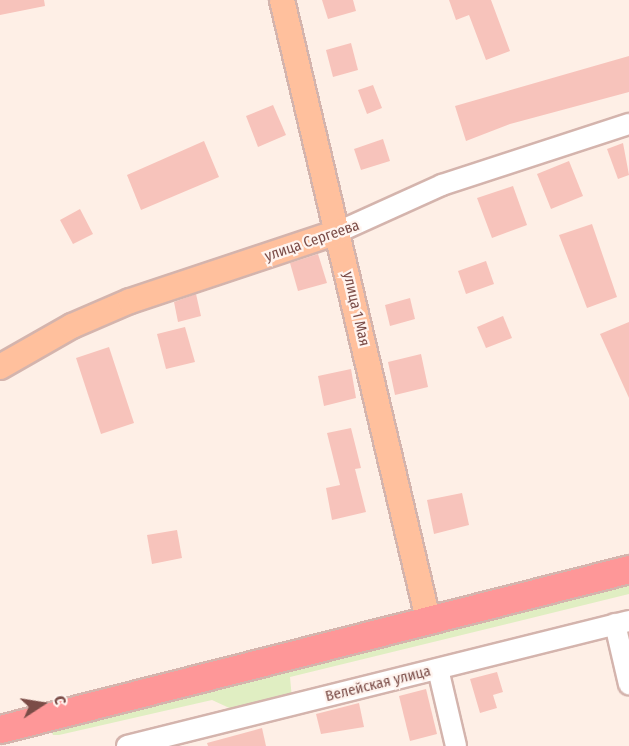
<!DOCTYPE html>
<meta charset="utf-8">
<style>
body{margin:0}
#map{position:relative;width:629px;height:746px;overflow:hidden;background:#feefe6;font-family:"Fira Sans Condensed",sans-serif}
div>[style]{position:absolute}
.green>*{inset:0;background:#e0eec2}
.building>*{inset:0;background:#f7c3bb}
.roads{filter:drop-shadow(2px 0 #d4b4ad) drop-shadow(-2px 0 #d4b4ad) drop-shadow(0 2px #d4b4ad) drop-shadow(0 -2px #d4b4ad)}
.minor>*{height:20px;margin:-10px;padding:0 10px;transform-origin:10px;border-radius:10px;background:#fff}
.major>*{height:24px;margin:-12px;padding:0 12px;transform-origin:12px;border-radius:12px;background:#ffc09d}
.highway>*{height:27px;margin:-13.5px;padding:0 13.5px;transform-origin:13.5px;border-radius:13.5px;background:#fe9798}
span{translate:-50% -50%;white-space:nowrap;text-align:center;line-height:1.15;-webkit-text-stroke:4.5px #fff4ef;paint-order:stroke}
.street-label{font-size:15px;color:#7b4c47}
.north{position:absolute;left:12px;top:674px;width:60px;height:60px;-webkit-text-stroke:4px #fff4ef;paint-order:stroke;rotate:78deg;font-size:16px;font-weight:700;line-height:24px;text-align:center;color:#7b4c47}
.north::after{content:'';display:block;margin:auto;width:21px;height:27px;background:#7b4c47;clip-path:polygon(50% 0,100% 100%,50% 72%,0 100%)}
</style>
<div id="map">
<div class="green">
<i style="clip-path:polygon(629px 584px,629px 594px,290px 677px,292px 699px,238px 712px,212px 700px,59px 735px,53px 735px,49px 726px)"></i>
</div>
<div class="building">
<i style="clip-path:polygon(0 0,44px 0,45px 6px,0 15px)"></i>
<i style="clip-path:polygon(322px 0,353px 0,356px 11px,328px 19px)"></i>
<i style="clip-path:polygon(449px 0,491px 0,510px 51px,486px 60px,469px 15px,456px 20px)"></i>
<i style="clip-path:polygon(351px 43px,358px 70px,333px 77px,326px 50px)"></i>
<i style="clip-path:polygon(629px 56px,629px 92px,510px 124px,466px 141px,455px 106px)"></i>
<i style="clip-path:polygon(373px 85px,382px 108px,367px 114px,358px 90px)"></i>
<i style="clip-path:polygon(273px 105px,286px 135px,258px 147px,246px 116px)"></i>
<i style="clip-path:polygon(383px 139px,390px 161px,361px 170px,354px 149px)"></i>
<i style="clip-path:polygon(204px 141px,219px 177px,141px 210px,127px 175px)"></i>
<i style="clip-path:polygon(623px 143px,629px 175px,618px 179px,607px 149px)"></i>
<i style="clip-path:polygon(569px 161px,583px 196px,551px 209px,537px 174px)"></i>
<i style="clip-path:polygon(513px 186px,527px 225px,492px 238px,477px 198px)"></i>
<i style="clip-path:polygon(80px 209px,93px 234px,73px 244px,60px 220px)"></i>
<i style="clip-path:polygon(592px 224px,617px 297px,587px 308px,559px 235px)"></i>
<i style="clip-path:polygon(318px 254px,327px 283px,298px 291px,290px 263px)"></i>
<i style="clip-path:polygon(486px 261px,494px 284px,466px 294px,458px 271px)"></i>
<i style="clip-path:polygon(196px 294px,201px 316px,178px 322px,174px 302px)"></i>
<i style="clip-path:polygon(410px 298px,415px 319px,390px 326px,385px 305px)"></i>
<i style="clip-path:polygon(503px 316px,512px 338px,486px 348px,477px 327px)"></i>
<i style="clip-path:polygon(629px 322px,629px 398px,600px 334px)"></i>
<i style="clip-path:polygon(185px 327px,195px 362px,166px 369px,157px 334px)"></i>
<i style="clip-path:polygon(109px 347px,134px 423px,101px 434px,76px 358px)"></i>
<i style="clip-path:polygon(421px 354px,428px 387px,395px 395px,388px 362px)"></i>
<i style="clip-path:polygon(351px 369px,356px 398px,324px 406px,318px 376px)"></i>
<i style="clip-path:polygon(351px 428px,361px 468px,355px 469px,366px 512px,332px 520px,326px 488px,340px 485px,327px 433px)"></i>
<i style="clip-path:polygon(462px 493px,469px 525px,434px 534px,427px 500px)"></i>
<i style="clip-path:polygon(177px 530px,182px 558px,152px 564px,147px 535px)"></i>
<i style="clip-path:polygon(497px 672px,503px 692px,493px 695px,497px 708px,480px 713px,470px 679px)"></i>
<i style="clip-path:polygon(426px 689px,437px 734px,410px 741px,399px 696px)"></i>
<i style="clip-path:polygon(359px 703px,364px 727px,321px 734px,316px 714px)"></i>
<i style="clip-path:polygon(262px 728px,266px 746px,208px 746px,207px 743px)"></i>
</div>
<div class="roads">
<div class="minor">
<i style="left:338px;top:232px;width:114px;rotate:-24.3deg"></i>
<i style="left:442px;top:185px;width:197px;rotate:-18.1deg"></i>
<i style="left:615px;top:624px;width:62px;rotate:76.9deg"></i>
<i style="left:438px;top:669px;width:79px;rotate:76.8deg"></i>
<i style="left:127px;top:746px;width:517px;rotate:-13.98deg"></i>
</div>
<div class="major">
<i style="left:282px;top:0;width:636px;rotate:76.73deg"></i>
<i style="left:0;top:367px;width:83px;rotate:-29.7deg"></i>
<i style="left:72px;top:326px;width:63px;rotate:-23.3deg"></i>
<i style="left:130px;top:301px;width:219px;rotate:-18.4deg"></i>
</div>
<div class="highway">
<i style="left:0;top:729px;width:649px;rotate:-14.27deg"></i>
</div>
</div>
<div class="street-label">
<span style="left:312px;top:241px;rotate:-19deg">улица Сергеева</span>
<span style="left:356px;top:309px;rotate:77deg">улица 1 Мая</span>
<span style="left:378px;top:684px;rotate:-14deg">Велейская улица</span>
</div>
<div class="north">С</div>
</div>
